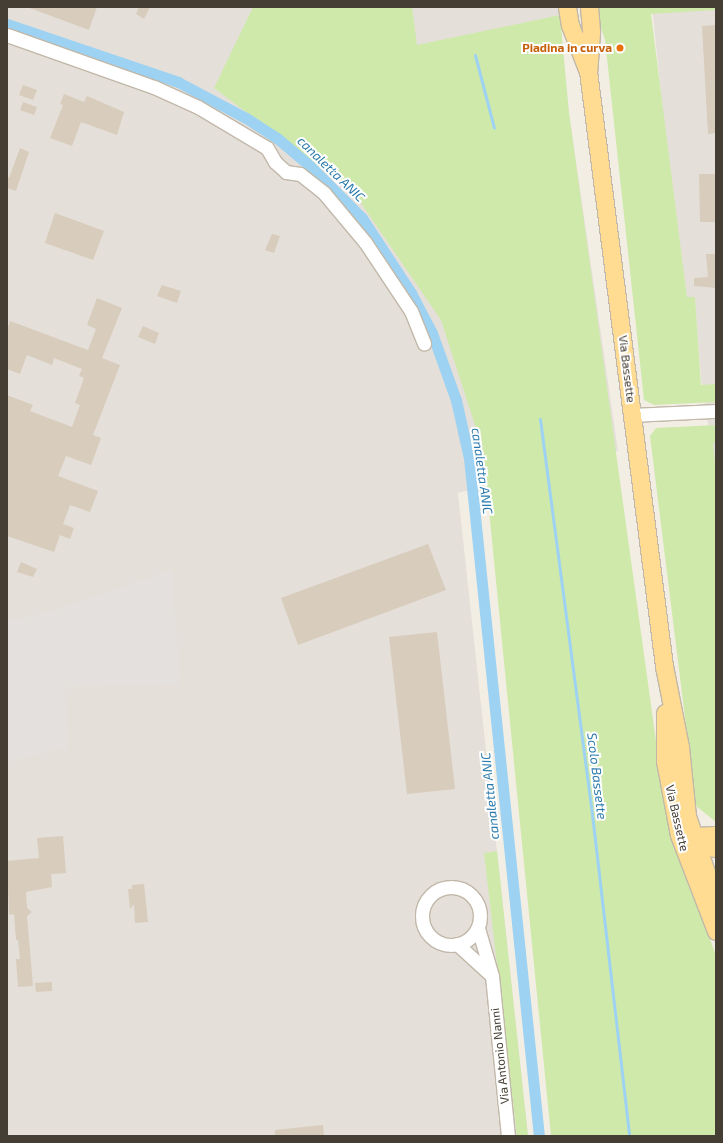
<!DOCTYPE html>
<style>
body{margin:0}
#map{position:relative;width:723px;height:1143px;overflow:hidden;background:#f3eee4;font-family:"Exo 2",sans-serif}
div>[style]{position:absolute}
.industrial>*{inset:0;background:#e5dfd9}
.green>*{inset:0;background:#cfe9ab}
.parking>*{inset:0;background:#e3e0dd}
.stream>*{height:3px;margin:-1.5px;padding:0 1.5px;transform-origin:1.5px;border-radius:1.5px;background:#9dd2f2}
.canal>*{height:11px;margin:-5.5px;padding:0 5.5px;transform-origin:5.5px;border-radius:5.5px;background:#9dd2f2}
.building>*{inset:0;background:#d8ccbc}
.roads{filter:drop-shadow(1px 0 #c1b8a9) drop-shadow(-1px 0 #c1b8a9) drop-shadow(0 1px #c1b8a9) drop-shadow(0 -1px #c1b8a9)}
.minor>*{height:13px;margin:-6.5px;padding:0 6.5px;transform-origin:6.5px;border-radius:6.5px;background:#fff}
.minor>.ring{margin:-6.5px;padding:0;box-sizing:content-box;background:none;border:13px solid #fff;border-radius:50%}
.major>*{height:17px;margin:-8.5px;padding:0 8.5px;transform-origin:8.5px;border-radius:8.5px;background:#ffdc91}
.dots>*{width:11px;height:11px;translate:-50% -50%;box-sizing:border-box;border:2px solid #fff;border-radius:50%}
span{translate:-50% -50%;white-space:nowrap;text-align:center;line-height:1.15;-webkit-text-stroke:4px #fff;paint-order:stroke}
.food-label{font-size:12px;color:#c56008;font-weight:700}
.right{translate:-100% -50%;text-align:right}
.street-label{font-size:12px;color:#453e34}
.water-label{font-size:13px;color:#2979ac;font-style:italic}
.frame{position:absolute;inset:0;border:8px solid #453e34;pointer-events:none}
</style>
<div id="map">
<div class="industrial">
<i style="clip-path:polygon(7px 7px,558px 7px,569px 113px,618px 451px,458px 493px,528px 1136px,7px 1136px)"></i>
<i style="clip-path:polygon(652px 7px,716px 7px,716px 473px,701px 379px,695px 298px,687px 298px,669px 169px)"></i>
</div>
<div class="green">
<i style="clip-path:polygon(253px 7px,412px 7px,417px 45px,560px 15px,569px 113px,661px 777px,672px 830px,716px 956px,716px 1136px,551px 1136px,483px 450px,441px 320px,354px 193px,214px 88px)"></i>
<i style="clip-path:polygon(594px 7px,716px 7px,716px 10px,651px 14px,687px 297px,695px 297px,701px 385px,716px 384px,716px 402px,654px 405px,644px 400px,605px 40px)"></i>
<i style="clip-path:polygon(716px 425px,716px 443px,713px 443px,716px 473px,716px 822px,696px 806px,650px 436px,656px 428px)"></i>
<i style="clip-path:polygon(497px 851px,528px 1136px,517px 1136px,484px 853px)"></i>
</div>
<div class="parking">
<i style="clip-path:polygon(172px 570px,180px 684px,65px 687px,68px 750px,53px 750px,7px 762px,7px 618px,23px 618px,53px 611px)"></i>
</div>
<div class="stream">
<i style="left:475px;top:55px;width:75px;rotate:75.4deg"></i>
<i style="left:540px;top:419px;width:398px;rotate:82.5deg"></i>
<i style="left:592px;top:814px;width:324px;rotate:83.4deg"></i>
</div>
<div class="canal">
<i style="left:7px;top:24px;width:181px;rotate:18.7deg"></i>
<i style="left:178px;top:82px;width:77px;rotate:27.9deg"></i>
<i style="left:246px;top:118px;width:37px;rotate:33deg"></i>
<i style="left:277px;top:138px;width:43px;rotate:40.3deg"></i>
<i style="left:310px;top:166px;width:74px;rotate:45deg"></i>
<i style="left:362px;top:218px;width:90px;rotate:56.8deg"></i>
<i style="left:411px;top:293px;width:45px;rotate:62.3deg"></i>
<i style="left:432px;top:333px;width:71px;rotate:70.3deg"></i>
<i style="left:456px;top:400px;width:59px;rotate:77.4deg"></i>
<i style="left:469px;top:458px;width:682px;rotate:84.11deg"></i>
</div>
<div class="building">
<i style="clip-path:polygon(27px 7px,97px 7px,89px 30px)"></i>
<i style="clip-path:polygon(139px 7px,150px 7px,144px 19px,136px 14px)"></i>
<i style="clip-path:polygon(716px 25px,716px 133px,708px 134px,702px 26px)"></i>
<i style="clip-path:polygon(23px 85px,37px 90px,33px 100px,19px 95px)"></i>
<i style="clip-path:polygon(64px 94px,84px 102px,87px 96px,124px 112px,117px 135px,81px 122px,72px 146px,50px 138px,63px 105px,60px 104px)"></i>
<i style="clip-path:polygon(23px 102px,37px 107px,34px 115px,20px 110px)"></i>
<i style="clip-path:polygon(20px 148px,29px 152px,16px 191px,7px 188px,7px 177px,9px 178px)"></i>
<i style="clip-path:polygon(699px 174px,716px 174px,716px 222px,700px 222px)"></i>
<i style="clip-path:polygon(55px 213px,104px 231px,93px 260px,45px 243px)"></i>
<i style="clip-path:polygon(272px 234px,280px 236px,274px 253px,265px 250px)"></i>
<i style="clip-path:polygon(706px 254px,716px 254px,716px 288px,694px 286px,694px 278px,708px 277px)"></i>
<i style="clip-path:polygon(162px 285px,181px 291px,177px 303px,157px 296px)"></i>
<i style="clip-path:polygon(97px 298px,122px 308px,102px 358px,120px 365px,93px 435px,101px 438px,91px 465px,66px 456px,58px 476px,98px 491px,90px 512px,70px 505px,63px 524px,74px 528px,70px 539px,60px 535px,54px 552px,7px 536px,7px 395px,33px 405px,30px 411px,72px 427px,80px 405px,75px 403px,84px 378px,79px 376px,82px 369px,54px 358px,52px 365px,27px 355px,20px 374px,7px 369px,7px 330px,10px 321px,88px 350px,96px 329px,87px 325px)"></i>
<i style="clip-path:polygon(143px 326px,159px 333px,155px 344px,138px 337px)"></i>
<i style="clip-path:polygon(428px 544px,446px 590px,298px 645px,281px 598px)"></i>
<i style="clip-path:polygon(21px 562px,37px 569px,33px 577px,17px 572px)"></i>
<i style="clip-path:polygon(437px 632px,455px 789px,407px 794px,389px 637px)"></i>
<i style="clip-path:polygon(63px 836px,66px 873px,51px 874px,52px 887px,26px 892px,27px 908px,32px 912px,27px 916px,33px 986px,18px 987px,16px 959px,20px 959px,18px 940px,16px 940px,14px 914px,9px 915px,7px 861px,39px 858px,37px 838px)"></i>
<i style="clip-path:polygon(144px 884px,148px 922px,135px 923px,134px 904px,130px 909px,128px 889px,132px 889px,132px 885px)"></i>
<i style="clip-path:polygon(52px 982px,52px 991px,36px 992px,35px 983px)"></i>
<i style="clip-path:polygon(323px 1125px,324px 1136px,275px 1136px,275px 1130px)"></i>
</div>
<div class="roads">
<div class="minor">
<i style="left:7px;top:35px;width:156px;rotate:19.5deg"></i>
<i style="left:154px;top:87px;width:48px;rotate:24.4deg"></i>
<i style="left:198px;top:107px;width:80px;rotate:30.7deg"></i>
<i style="left:267px;top:148px;width:16px;rotate:60deg"></i>
<i style="left:275px;top:162px;width:15px;rotate:42deg"></i>
<i style="left:286px;top:172px;width:14px;rotate:8deg"></i>
<i style="left:300px;top:174px;width:31px;rotate:38deg"></i>
<i style="left:324px;top:193px;width:64px;rotate:50.1deg"></i>
<i style="left:365px;top:242px;width:83px;rotate:56.3deg"></i>
<i style="left:411px;top:311px;width:35px;rotate:68deg"></i>
<i style="left:633px;top:415px;width:83px;rotate:-2.8deg"></i>
<i class="ring" style="left:422px;top:887px;width:45px;height:45px"></i>
<i style="left:478px;top:928px;width:50px;rotate:73.7deg"></i>
<i style="left:492px;top:976px;width:161px;rotate:84.3deg"></i>
<i style="left:457px;top:944px;width:46px;rotate:42.4deg"></i>
</div>
<div class="major">
<i style="left:567px;top:7px;width:18px;rotate:81deg"></i>
<i style="left:570px;top:25px;width:47px;rotate:68.9deg"></i>
<i style="left:589px;top:7px;width:25px;rotate:85deg"></i>
<i style="left:591px;top:32px;width:39px;rotate:94deg"></i>
<i style="left:588px;top:71px;width:600px;rotate:82.72deg"></i>
<i style="left:664px;top:666px;width:83px;rotate:78.8deg"></i>
<i style="left:680px;top:747px;width:69px;rotate:84.2deg"></i>
<i style="left:687px;top:816px;width:90px;rotate:71.2deg"></i>
<i style="left:665px;top:713px;width:48px;rotate:90deg"></i>
<i style="left:665px;top:761px;width:75px;rotate:79.3deg"></i>
<i style="left:679px;top:835px;width:103px;rotate:68.9deg"></i>
<i style="left:689px;top:839px;width:12px;rotate:35deg"></i>
<i style="left:699px;top:846px;width:17px;rotate:7deg"></i>
<i style="left:690px;top:845px;width:11px;rotate:-56deg"></i>
<i style="left:696px;top:836px;width:20px;rotate:-3deg"></i>
</div>
</div>
<div class="dots">
<i style="left:620px;top:48px;background:#e8710a"></i>
</div>
<div class="food-label">
<span class="right" style="left:612px;top:48px">Piadina in curva</span>
</div>
<div class="street-label">
<span style="left:627px;top:369px;rotate:83deg">Via Bassette</span>
<span style="left:677px;top:818px;rotate:77deg">Via Bassette</span>
<span style="left:500px;top:1056px;rotate:-96deg">Via Antonio Nanni</span>
</div>
<div class="water-label">
<span style="left:331px;top:169px;rotate:44deg">canaletta ANIC</span>
<span style="left:482px;top:471px;rotate:82deg">canaletta ANIC</span>
<span style="left:597px;top:776px;rotate:83deg">Scolo Bassette</span>
<span style="left:490px;top:796px;rotate:-96deg">canaletta ANIC</span>
</div>
<div class="frame"></div>
</div>
